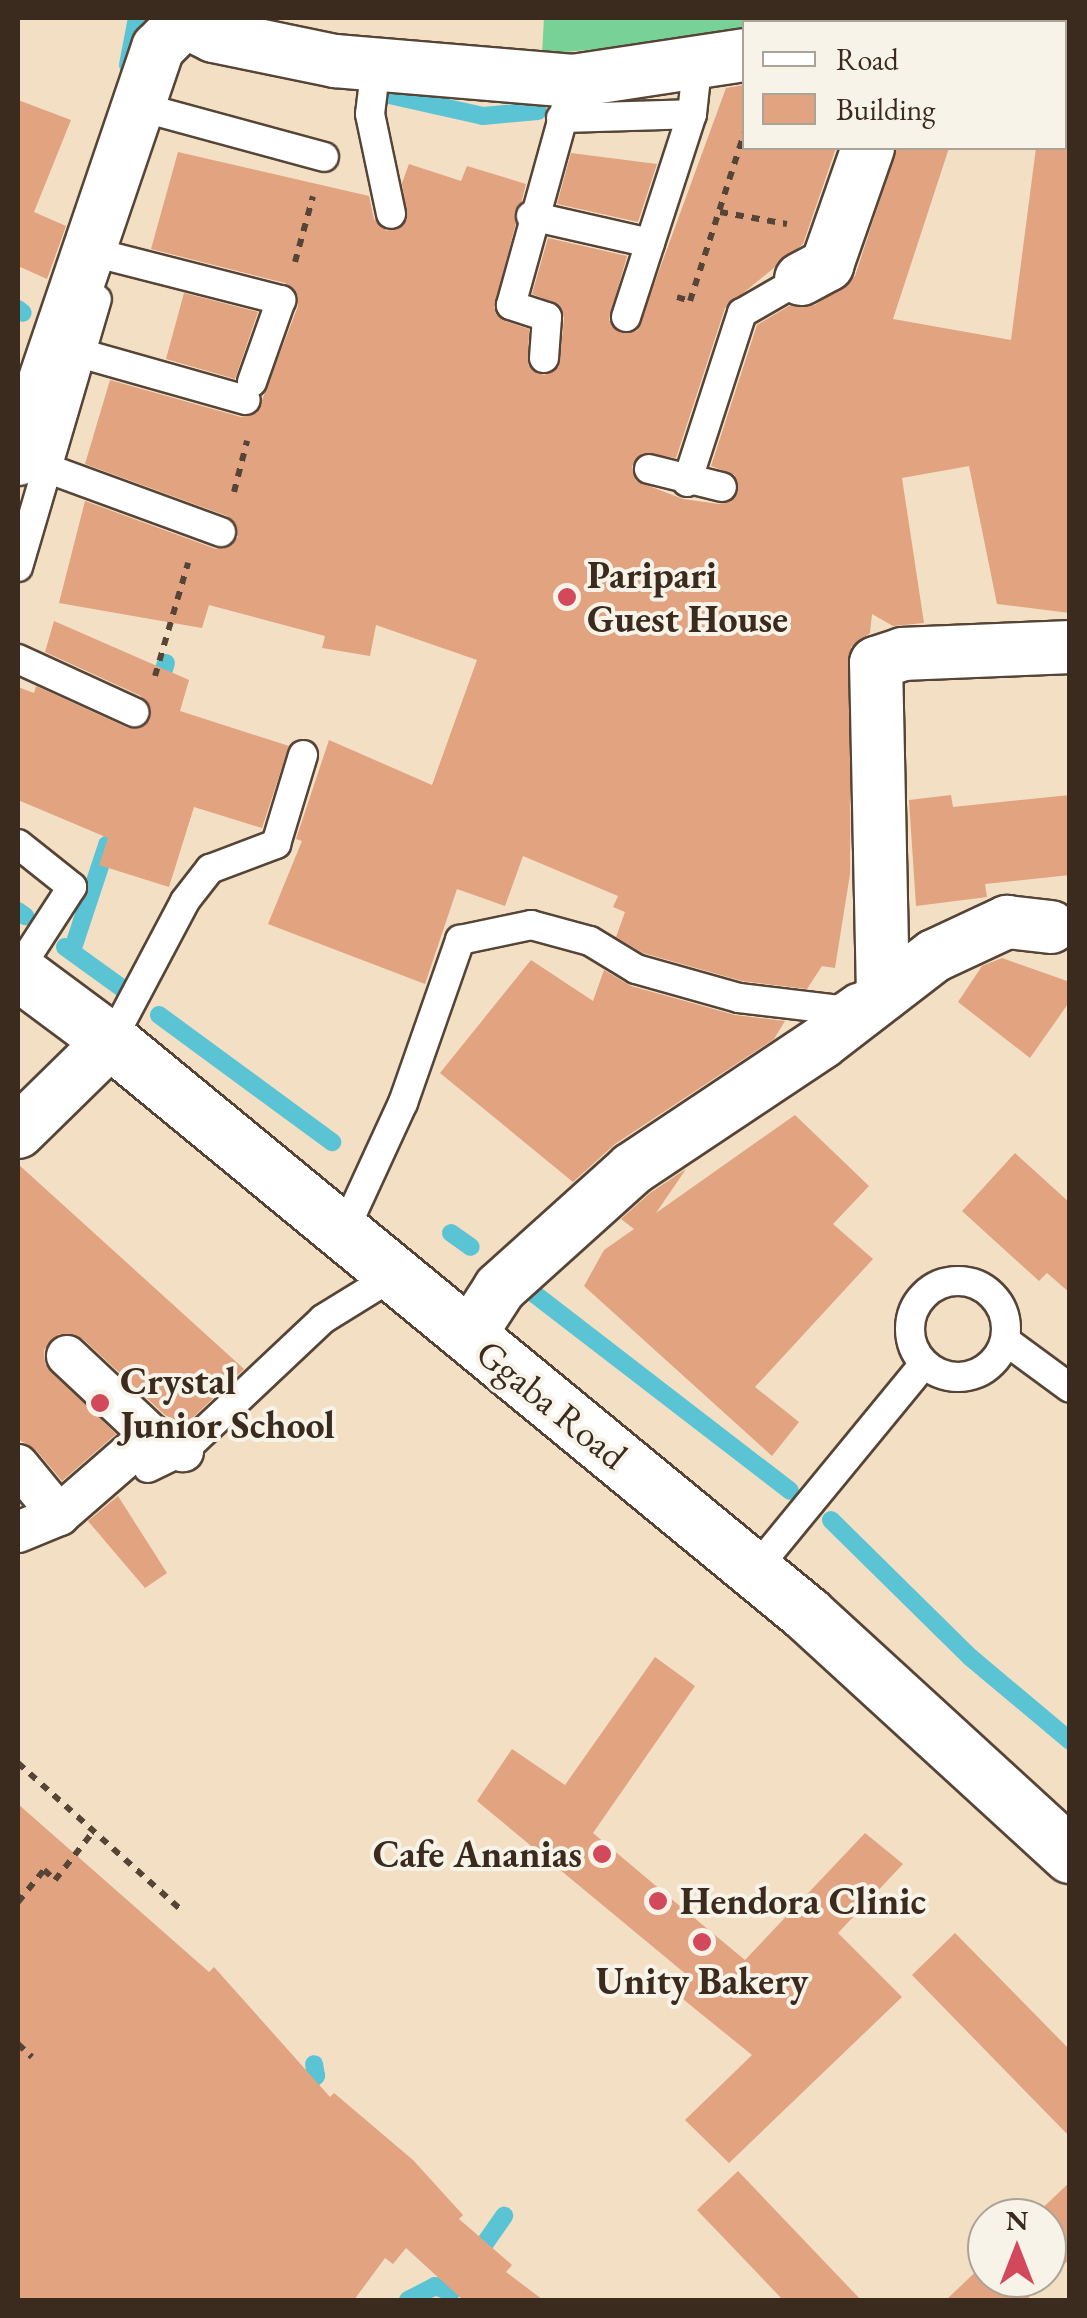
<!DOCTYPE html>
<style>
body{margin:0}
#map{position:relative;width:1087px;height:2318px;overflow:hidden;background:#f2dfc4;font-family:"EB Garamond",serif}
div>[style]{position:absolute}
.green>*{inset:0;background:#78d197}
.stream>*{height:18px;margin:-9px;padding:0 9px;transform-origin:9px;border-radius:9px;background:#5ac4d4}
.building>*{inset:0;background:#e1a380}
.path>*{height:6px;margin-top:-3px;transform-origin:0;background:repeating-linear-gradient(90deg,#564537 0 8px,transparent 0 16px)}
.roads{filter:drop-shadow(2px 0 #564537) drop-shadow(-2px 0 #564537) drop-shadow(0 2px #564537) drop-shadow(0 -2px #564537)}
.service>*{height:28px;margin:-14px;padding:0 14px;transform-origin:14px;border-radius:14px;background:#fff}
.service>.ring{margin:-14px;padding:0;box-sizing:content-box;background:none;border:28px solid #fff;border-radius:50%}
.pedestrian>*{height:40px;margin:-20px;padding:0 20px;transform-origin:20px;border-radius:20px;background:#fff}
.minor>*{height:52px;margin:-26px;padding:0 26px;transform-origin:26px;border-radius:26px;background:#fff}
.tertiary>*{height:55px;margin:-27.5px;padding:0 27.5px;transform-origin:27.5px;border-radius:27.5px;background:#fff}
.dots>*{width:28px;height:28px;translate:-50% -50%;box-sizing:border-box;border:5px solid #f7f3e8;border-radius:50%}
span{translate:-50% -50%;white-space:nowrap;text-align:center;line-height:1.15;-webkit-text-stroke:8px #f7f3e8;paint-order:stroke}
.poi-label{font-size:38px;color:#3b2a1e;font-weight:700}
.left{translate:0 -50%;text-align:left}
.right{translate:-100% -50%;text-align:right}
.street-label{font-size:38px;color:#3b2a1e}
.frame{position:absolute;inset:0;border:20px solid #3b2a1e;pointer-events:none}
.legend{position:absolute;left:742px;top:20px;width:325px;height:130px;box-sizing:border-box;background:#f7f3e8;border:2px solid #aca397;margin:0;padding:12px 18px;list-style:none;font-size:30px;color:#3b2a1e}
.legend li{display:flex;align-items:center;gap:20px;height:50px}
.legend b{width:50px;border:2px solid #aca397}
.north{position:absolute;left:967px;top:2198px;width:100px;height:100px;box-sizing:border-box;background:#f7f3e8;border:2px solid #aca397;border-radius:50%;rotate:0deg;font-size:28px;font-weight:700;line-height:40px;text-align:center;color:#3b2a1e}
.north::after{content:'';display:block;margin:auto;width:35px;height:45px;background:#d1495b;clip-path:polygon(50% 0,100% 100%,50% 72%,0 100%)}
</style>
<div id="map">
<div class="green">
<i style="clip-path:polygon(544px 18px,930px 18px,744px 22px,744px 36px,542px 54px)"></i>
</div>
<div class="stream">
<i style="left:128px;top:65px;width:48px;rotate:-79.2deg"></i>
<i style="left:367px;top:90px;width:119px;rotate:12.6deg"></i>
<i style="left:483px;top:116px;width:55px;rotate:-5.2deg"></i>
<i style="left:18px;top:309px;width:6px;rotate:39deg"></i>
<i style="left:141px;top:739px;width:80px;rotate:-71.8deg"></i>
<i style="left:18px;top:911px;width:9px;rotate:36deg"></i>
<i style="left:65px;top:947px;width:75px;rotate:35.8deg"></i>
<i style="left:72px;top:951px;width:112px;rotate:-71.7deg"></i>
<i style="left:159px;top:1015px;width:215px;rotate:36.3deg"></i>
<i style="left:451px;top:1233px;width:24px;rotate:35deg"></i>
<i style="left:515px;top:1279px;width:347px;rotate:37.6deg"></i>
<i style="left:831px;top:1520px;width:195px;rotate:44.6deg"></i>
<i style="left:970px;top:1657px;width:131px;rotate:40deg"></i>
<i style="left:296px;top:2095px;width:28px;rotate:-44deg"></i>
<i style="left:316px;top:2076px;width:12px;rotate:-99deg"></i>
<i style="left:408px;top:2300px;width:30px;rotate:-27deg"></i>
<i style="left:435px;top:2286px;width:17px;rotate:21deg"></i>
<i style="left:451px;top:2292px;width:93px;rotate:-55.1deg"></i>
</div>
<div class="building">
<i style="clip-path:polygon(744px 85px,744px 148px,836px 148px,803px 244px,725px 308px,676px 458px,643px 453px,632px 466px,636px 481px,683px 499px,719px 504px,735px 498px,735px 475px,711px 466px,757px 325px,789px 306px,815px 305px,855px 276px,897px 148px,949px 148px,893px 319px,1011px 340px,1036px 148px,1064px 148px,1070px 131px,1070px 613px,997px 604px,969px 466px,902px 478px,924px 623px,893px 626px,872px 614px,870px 633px,851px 647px,850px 874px,835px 968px,822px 966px,807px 989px,742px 981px,643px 953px,616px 937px,625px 912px,613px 907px,618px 896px,523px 856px,505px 906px,457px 889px,425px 984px,268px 924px,302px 841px,296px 839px,329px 740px,432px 785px,477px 660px,376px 625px,370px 656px,322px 648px,325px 636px,209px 605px,202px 628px,59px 603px,85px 501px,216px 549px,238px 537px,227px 516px,85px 464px,110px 380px,241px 417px,257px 413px,298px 306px,294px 289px,285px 283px,151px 249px,178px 152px,369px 196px,374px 219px,387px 231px,407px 220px,402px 183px,409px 164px,461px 181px,467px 166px,526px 184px,494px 308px,505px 321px,529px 329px,528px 365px,544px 375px,559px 367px,564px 318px,558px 304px,532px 294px,548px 238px,627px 256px,609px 320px,620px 333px,637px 331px,726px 88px)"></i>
<i style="clip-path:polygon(18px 100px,71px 120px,34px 212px,66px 226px,47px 279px,18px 266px)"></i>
<i style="clip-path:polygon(571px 153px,657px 164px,638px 222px,557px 204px)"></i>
<i style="clip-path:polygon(184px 293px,258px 312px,235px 379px,166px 359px)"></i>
<i style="clip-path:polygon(54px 621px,189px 680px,180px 711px,289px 746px,262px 828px,194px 807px,169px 887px,99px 865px,108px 838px,18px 800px,18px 687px,34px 693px,36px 686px,128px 728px,150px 718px,141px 696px,45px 652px)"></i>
<i style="clip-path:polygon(951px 795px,953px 807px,1070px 795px,1070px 875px,985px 884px,987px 897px,916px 906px,909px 800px)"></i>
<i style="clip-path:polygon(1002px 958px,1070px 982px,1070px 1001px,1030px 1058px,958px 1002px,982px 966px)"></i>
<i style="clip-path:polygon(531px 960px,593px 1001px,604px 970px,631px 986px,735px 1015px,785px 1021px,774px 1039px,615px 1144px,573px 1182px,440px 1073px)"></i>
<i style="clip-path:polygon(795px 1115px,869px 1186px,833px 1224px,873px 1259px,755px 1387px,799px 1422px,772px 1456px,584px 1286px,604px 1250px,634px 1229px,621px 1219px,650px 1193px,686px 1169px,656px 1213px)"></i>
<i style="clip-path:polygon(1015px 1153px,1070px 1203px,1070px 1293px,1047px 1273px,1039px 1281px,962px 1211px)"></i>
<i style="clip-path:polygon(18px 1164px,244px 1369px,185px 1425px,165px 1415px,83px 1339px,59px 1334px,44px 1350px,45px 1364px,116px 1434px,62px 1481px,36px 1450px,18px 1439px)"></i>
<i style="clip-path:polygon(118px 1496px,167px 1573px,145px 1588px,88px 1521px)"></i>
<i style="clip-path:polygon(655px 1657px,695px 1686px,593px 1833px,681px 1907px,745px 1960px,865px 1833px,903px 1864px,838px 1933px,902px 1997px,729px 2163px,685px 2120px,752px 2055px,673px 1991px,687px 1975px,477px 1801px,512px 1749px,565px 1785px)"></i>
<i style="clip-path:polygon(18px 1804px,209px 1972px,214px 1967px,330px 2097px,334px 2093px,413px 2160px,463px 2215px,459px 2219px,512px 2265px,506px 2272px,543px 2300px,463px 2300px,406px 2248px,393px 2264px,385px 2258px,354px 2300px,18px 2300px)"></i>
<i style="clip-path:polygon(955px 1933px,1070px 2050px,1070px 2137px,912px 1975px)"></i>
<i style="clip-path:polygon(738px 2171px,861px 2300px,783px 2300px,697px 2210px)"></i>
<i style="clip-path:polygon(1070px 2182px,1070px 2259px,1026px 2300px,946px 2300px,987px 2261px,987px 2278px,1047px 2278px,1047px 2218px,1032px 2218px)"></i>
</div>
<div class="path">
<i style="left:720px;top:212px;width:68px;rotate:10.2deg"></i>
<i style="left:295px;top:262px;width:68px;rotate:-74.7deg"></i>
<i style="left:677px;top:297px;width:14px;rotate:17deg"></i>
<i style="left:690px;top:301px;width:176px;rotate:-72.1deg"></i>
<i style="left:234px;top:492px;width:53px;rotate:-75.7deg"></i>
<i style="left:155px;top:676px;width:118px;rotate:-73.7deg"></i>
<i style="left:18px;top:1763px;width:217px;rotate:42deg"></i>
<i style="left:18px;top:1902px;width:41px;rotate:-50.9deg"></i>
<i style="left:44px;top:1870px;width:15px;rotate:42deg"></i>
<i style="left:55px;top:1880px;width:60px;rotate:-51.8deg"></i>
<i style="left:18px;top:2044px;width:19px;rotate:43deg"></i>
</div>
<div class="roads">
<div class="service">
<i style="left:376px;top:64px;width:50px;rotate:96.8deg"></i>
<i style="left:370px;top:114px;width:102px;rotate:78.1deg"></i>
<i style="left:155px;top:111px;width:175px;rotate:15.2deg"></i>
<i style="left:561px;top:118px;width:131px;rotate:-1.7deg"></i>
<i style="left:531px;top:216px;width:122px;rotate:12.8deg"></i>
<i style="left:108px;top:256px;width:179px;rotate:14.3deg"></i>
<i style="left:281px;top:300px;width:87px;rotate:109.5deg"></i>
<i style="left:626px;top:317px;width:213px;rotate:-72deg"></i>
<i style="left:692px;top:114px;width:55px;rotate:-83.8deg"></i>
<i style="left:83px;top:354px;width:169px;rotate:15.8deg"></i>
<i style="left:544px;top:358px;width:41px;rotate:-85.8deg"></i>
<i style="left:547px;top:317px;width:38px;rotate:-162deg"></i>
<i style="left:511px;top:305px;width:232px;rotate:-74.5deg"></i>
<i style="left:35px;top:464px;width:198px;rotate:20.1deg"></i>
<i style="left:649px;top:469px;width:75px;rotate:13.9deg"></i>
<i style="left:687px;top:482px;width:178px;rotate:-72deg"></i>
<i style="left:742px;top:313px;width:68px;rotate:-30deg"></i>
<i style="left:18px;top:567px;width:279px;rotate:-73.6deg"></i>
<i style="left:18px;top:659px;width:128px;rotate:24.6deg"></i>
<i style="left:18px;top:844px;width:69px;rotate:38.5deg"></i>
<i style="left:72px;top:887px;width:99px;rotate:123deg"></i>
<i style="left:111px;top:1041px;width:158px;rotate:-62.1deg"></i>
<i style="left:185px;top:901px;width:41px;rotate:-52deg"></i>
<i style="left:210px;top:869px;width:71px;rotate:-20.7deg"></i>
<i style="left:276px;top:844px;width:93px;rotate:-73.1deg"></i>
<i style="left:344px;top:1231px;width:141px;rotate:-65.3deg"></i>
<i style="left:403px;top:1103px;width:173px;rotate:-70.7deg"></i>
<i style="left:460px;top:940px;width:73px;rotate:-11.9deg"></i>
<i style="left:531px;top:925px;width:61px;rotate:15.2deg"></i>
<i style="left:590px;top:941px;width:54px;rotate:31.3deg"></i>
<i style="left:636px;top:969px;width:107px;rotate:15.7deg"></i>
<i style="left:739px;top:998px;width:101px;rotate:6.8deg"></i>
<i style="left:839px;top:1010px;width:21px;rotate:-35deg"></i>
<i class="ring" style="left:910px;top:1281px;width:68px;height:68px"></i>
<i style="left:1006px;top:1341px;width:79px;rotate:36.3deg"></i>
<i style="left:148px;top:1468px;width:39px;rotate:-26deg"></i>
<i style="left:183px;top:1451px;width:192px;rotate:-43.3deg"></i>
<i style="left:323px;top:1319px;width:86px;rotate:-31.7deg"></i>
<i style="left:754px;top:1571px;width:266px;rotate:-50.6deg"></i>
</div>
<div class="pedestrian">
<i style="left:67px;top:1356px;width:115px;rotate:43.2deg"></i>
<i style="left:151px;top:1435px;width:36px;rotate:27deg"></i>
<i style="left:18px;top:1465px;width:65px;rotate:50.6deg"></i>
<i style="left:18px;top:1532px;width:44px;rotate:-22.5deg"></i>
<i style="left:59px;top:1515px;width:122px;rotate:-41deg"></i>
</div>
<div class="minor">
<i style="left:178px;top:18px;width:40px;rotate:26.6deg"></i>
<i style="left:214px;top:36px;width:124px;rotate:11.7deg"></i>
<i style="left:335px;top:61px;width:239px;rotate:4.8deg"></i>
<i style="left:573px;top:81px;width:173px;rotate:-8.6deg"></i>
<i style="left:968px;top:22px;width:4px;rotate:-76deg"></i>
<i style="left:1064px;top:101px;width:6px;rotate:9deg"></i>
<i style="left:801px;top:279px;width:30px;rotate:-28deg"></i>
<i style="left:827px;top:265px;width:124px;rotate:-70.7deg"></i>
<i style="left:18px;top:459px;width:434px;rotate:-71.2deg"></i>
<i style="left:158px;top:48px;width:34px;rotate:-45deg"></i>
<i style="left:883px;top:995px;width:332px;rotate:-91.2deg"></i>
<i style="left:876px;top:663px;width:28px;rotate:-18deg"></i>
<i style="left:903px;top:654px;width:167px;rotate:-2.4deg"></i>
<i style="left:18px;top:1132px;width:130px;rotate:-44.4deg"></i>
<i style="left:469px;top:1336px;width:57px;rotate:-57.1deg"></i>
<i style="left:500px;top:1288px;width:178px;rotate:-42deg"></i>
<i style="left:632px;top:1169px;width:227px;rotate:-33.7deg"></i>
<i style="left:821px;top:1043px;width:143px;rotate:-37.6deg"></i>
<i style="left:934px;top:956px;width:81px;rotate:-25deg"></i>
<i style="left:1007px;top:922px;width:44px;rotate:6.5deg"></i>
</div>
<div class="tertiary">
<i style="left:18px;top:972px;width:116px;rotate:36.6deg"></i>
<i style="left:111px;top:1041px;width:902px;rotate:39.46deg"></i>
<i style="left:807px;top:1614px;width:357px;rotate:42.5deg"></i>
</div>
</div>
<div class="dots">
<i style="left:567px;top:597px;background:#d1495b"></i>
<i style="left:100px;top:1403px;background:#d1495b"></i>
<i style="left:602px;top:1854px;background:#d1495b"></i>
<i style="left:658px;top:1901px;background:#d1495b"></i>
<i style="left:702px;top:1942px;background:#d1495b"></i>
</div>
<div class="poi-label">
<span class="left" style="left:587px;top:597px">Paripari<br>Guest House</span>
<span class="left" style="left:120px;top:1403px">Crystal<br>Junior School</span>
<span class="right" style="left:582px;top:1854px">Cafe Ananias</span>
<span class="left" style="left:680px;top:1901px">Hendora Clinic</span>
<span style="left:702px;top:1981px">Unity Bakery</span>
</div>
<div class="street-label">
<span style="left:552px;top:1404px;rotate:39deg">Ggaba Road</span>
</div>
<div class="frame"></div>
<ul class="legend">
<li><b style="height:12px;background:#fff"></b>Road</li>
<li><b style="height:28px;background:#e1a380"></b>Building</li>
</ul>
<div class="north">N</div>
</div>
